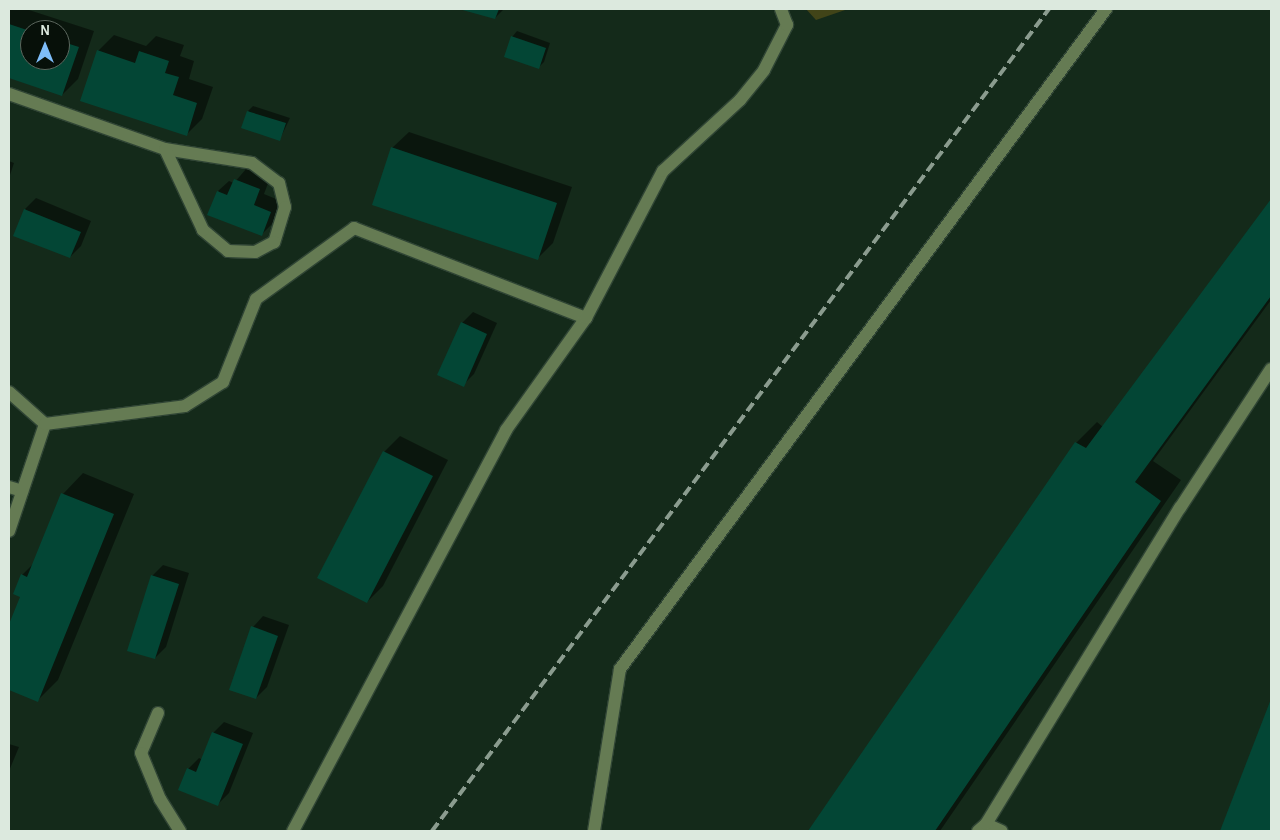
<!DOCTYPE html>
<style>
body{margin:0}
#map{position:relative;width:1280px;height:840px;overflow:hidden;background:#142a1a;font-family:"Alegreya Sans",sans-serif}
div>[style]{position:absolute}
.green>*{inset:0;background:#414418}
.shadow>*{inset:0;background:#0007}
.building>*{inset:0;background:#034635}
.roads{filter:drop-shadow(1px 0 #304535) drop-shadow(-1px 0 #304535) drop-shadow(0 1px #304535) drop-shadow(0 -1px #304535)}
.minor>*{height:12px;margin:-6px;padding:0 6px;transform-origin:6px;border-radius:6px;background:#657b53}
.rail>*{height:4px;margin-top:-2px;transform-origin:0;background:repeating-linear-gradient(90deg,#8b9c8f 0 10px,transparent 0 15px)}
span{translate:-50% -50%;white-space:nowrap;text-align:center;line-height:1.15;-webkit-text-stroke:4.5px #071009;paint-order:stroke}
.frame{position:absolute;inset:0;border:10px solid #dce9de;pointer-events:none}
.north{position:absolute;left:20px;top:20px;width:50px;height:50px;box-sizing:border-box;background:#071009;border:1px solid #5c675e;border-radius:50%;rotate:0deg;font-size:14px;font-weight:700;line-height:20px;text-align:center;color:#dce9de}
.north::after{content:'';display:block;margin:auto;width:18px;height:22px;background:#7ebdf9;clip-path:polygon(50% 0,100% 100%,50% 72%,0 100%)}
</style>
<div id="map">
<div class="green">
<i style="clip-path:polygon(806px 9px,848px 9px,816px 20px)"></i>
</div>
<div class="shadow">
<i style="clip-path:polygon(evenodd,9px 9px,26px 9px,94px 31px,78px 79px,62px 95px,9px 77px,9px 9px,30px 30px,60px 30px,60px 60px,30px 60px,30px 30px)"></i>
<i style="clip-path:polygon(462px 9px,504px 9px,495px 18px)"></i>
<i style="clip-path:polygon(517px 31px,550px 43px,544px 62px,538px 68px,512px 37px)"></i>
<i style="clip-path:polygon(114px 35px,146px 46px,156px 36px,184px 45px,180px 56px,194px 61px,189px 79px,213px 87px,202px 119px,186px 135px,98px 51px)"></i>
<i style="clip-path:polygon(253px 106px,290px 118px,280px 139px,248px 111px)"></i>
<i style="clip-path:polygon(409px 132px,572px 187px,553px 243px,537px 259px,392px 148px)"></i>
<i style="clip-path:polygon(9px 161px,14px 163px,9px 178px)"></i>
<i style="clip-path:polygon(246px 169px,270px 178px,264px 194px,281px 201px,272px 224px,261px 235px,218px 191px,229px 181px,234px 183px)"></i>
<i style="clip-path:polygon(36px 198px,91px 221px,81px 246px,70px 257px,25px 209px)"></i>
<i style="clip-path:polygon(1271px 202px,1271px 300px,1153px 461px,1181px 480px,940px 831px,810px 831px,1076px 443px,1097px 422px,1103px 427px)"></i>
<i style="clip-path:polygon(473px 312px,497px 323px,474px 374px,463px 385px,462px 323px)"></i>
<i style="clip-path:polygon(400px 436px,448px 460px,383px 586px,367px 602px,384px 452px)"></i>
<i style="clip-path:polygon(83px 473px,134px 494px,58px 680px,38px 700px,9px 689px,9px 627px,21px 596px,22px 575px,35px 562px,63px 494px)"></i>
<i style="clip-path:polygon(163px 565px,189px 573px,166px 647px,155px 658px,152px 576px)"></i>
<i style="clip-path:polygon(263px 616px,289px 625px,267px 687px,256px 698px,253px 627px)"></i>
<i style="clip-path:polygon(1271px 702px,1271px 831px,1222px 831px)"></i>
<i style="clip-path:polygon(224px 722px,253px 733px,229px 793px,218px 804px,188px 769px,199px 758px,203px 760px,213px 733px)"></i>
<i style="clip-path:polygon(9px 744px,19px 747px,9px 771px)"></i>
</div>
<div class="building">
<i style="clip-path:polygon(459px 9px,499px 9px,495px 19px)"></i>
<i style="clip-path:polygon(9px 24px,30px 31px,30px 60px,60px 60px,60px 41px,79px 47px,62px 96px,9px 78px)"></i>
<i style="clip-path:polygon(511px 36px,546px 48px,539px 69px,504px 57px)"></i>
<i style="clip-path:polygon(97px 50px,135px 63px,139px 51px,169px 61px,165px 73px,179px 77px,173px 95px,197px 103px,187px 136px,80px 101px)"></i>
<i style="clip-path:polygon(247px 111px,286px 123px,280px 141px,241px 128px)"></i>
<i style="clip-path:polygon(391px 147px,557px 203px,538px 260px,372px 205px)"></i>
<i style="clip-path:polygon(234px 179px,260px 189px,254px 205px,271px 212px,262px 236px,207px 215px,217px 191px,227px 195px)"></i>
<i style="clip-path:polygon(1271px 199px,1271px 296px,1135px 482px,1161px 501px,935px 831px,808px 831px,1075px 442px,1086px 448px)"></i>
<i style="clip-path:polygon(24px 209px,81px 232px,70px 258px,13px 236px)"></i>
<i style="clip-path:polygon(461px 322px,487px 334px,464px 387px,437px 375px)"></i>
<i style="clip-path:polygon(383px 451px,433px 476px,367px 603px,317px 578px)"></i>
<i style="clip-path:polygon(61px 493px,114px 514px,38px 702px,9px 690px,9px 624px,20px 597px,13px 594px,21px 574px,27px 577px)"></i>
<i style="clip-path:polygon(151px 575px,179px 584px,155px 659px,127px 651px)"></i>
<i style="clip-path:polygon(251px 626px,278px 636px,256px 699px,229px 690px)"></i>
<i style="clip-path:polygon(1271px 699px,1271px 831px,1220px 831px)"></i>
<i style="clip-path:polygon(212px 732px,243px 744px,218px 806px,178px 790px,187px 768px,196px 772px)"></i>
</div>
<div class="roads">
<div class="minor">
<i style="left:9px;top:94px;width:165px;rotate:19.4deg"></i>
<i style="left:165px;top:149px;width:88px;rotate:9.1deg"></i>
<i style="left:252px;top:163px;width:34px;rotate:37deg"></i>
<i style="left:279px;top:183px;width:25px;rotate:76deg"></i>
<i style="left:285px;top:207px;width:37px;rotate:107deg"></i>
<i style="left:274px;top:242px;width:21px;rotate:152deg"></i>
<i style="left:255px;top:252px;width:27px;rotate:-178deg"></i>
<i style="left:228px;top:251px;width:33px;rotate:-140deg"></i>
<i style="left:203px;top:230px;width:89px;rotate:-115.1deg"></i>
<i style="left:9px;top:392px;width:48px;rotate:41.6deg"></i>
<i style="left:9px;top:487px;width:14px;rotate:17deg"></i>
<i style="left:9px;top:531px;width:113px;rotate:-71.4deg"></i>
<i style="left:45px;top:424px;width:141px;rotate:-7.3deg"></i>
<i style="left:185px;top:406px;width:45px;rotate:-32.3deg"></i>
<i style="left:223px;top:382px;width:89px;rotate:-68.3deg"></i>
<i style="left:256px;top:299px;width:121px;rotate:-35.9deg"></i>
<i style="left:354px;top:228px;width:249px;rotate:21.2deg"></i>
<i style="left:158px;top:713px;width:43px;rotate:113deg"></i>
<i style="left:141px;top:753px;width:50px;rotate:67.6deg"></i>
<i style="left:160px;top:799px;width:38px;rotate:58deg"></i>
<i style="left:986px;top:824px;width:17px;rotate:24deg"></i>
<i style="left:293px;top:831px;width:454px;rotate:-62deg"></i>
<i style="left:506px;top:430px;width:138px;rotate:-54.5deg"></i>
<i style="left:586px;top:318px;width:166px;rotate:-62.4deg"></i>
<i style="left:663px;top:171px;width:105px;rotate:-42.7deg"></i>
<i style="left:740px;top:100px;width:38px;rotate:-51deg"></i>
<i style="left:764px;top:70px;width:51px;rotate:-62.9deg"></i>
<i style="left:787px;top:25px;width:17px;rotate:-111deg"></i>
<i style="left:594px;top:831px;width:164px;rotate:-80.9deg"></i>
<i style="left:620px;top:669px;width:820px;rotate:-53.63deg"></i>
<i style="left:978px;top:831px;width:11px;rotate:-41deg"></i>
<i style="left:986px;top:824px;width:371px;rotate:-58.5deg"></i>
<i style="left:1180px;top:508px;width:166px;rotate:-56.8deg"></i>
</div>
</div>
<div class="rail">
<i style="left:432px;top:831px;width:1028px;rotate:-53.11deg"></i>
</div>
<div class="frame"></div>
<div class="north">N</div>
</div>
